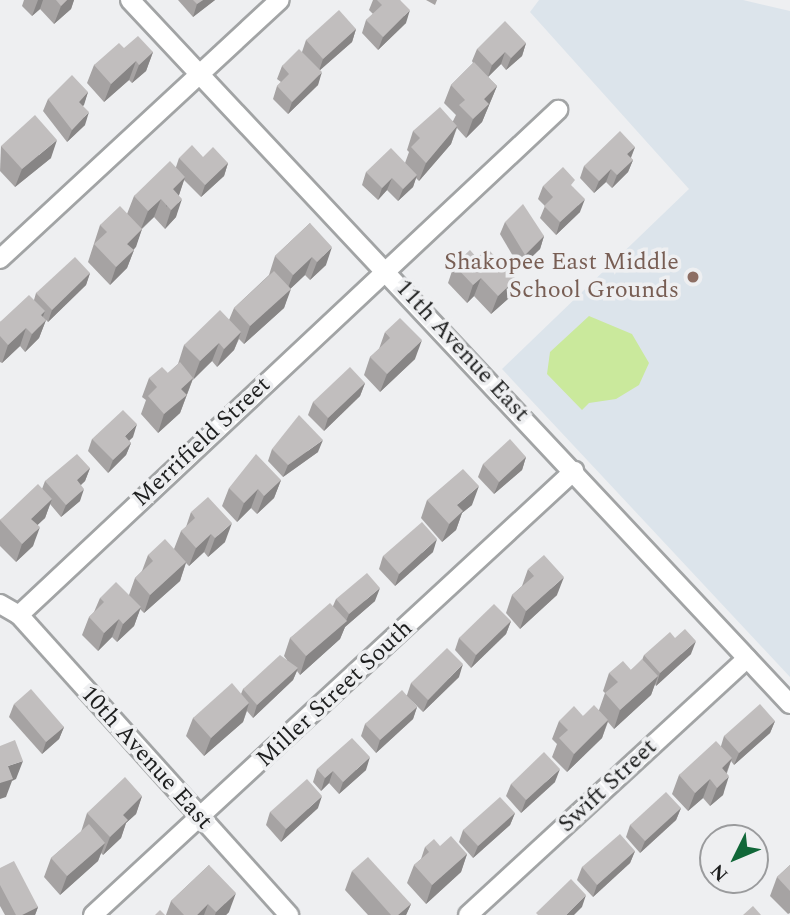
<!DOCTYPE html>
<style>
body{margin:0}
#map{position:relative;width:790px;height:915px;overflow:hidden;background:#eeeff1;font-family:Spectral,serif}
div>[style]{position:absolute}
.built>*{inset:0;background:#dce4eb}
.green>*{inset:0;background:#cae99c}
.roads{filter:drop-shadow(2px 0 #a2a4a5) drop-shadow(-2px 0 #a2a4a5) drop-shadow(0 2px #a2a4a5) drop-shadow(0 -2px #a2a4a5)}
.minor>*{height:18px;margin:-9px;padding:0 9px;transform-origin:9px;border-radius:9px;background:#fff}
.wall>*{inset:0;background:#a6a3a3}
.shaded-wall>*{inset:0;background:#878585}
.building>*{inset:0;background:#c1bebe}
.dots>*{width:19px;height:19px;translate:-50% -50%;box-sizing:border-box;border:4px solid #eeeff1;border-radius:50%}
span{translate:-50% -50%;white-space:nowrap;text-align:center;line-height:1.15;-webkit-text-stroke:7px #eeeff1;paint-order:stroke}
.education-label{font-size:24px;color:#785e54}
.right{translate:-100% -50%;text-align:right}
.street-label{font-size:24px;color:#1d1e1e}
.north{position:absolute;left:699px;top:824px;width:70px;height:70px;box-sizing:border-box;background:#eeeff1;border:2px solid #9a9b9d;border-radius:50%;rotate:227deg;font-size:19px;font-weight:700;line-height:28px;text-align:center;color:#1d1e1e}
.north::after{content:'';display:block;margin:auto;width:24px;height:32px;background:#106738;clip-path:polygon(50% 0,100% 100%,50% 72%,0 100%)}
</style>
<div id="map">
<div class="built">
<i style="clip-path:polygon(539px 0,743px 0,790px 11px,790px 677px,502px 369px,689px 189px,530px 12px)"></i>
</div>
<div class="green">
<i style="clip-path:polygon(589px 316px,632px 334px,649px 363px,639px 385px,616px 399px,589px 403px,582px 410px,547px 374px,550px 352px)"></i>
</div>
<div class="roads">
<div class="minor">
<i style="left:130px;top:0;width:965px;rotate:46.85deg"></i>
<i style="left:0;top:259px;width:381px;rotate:-42.8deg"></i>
<i style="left:0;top:604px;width:22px;rotate:30deg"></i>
<i style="left:19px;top:615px;width:404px;rotate:48deg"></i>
<i style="left:19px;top:615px;width:739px;rotate:-43.13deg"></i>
<i style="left:93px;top:915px;width:655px;rotate:-42.71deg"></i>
<i style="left:468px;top:915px;width:379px;rotate:-42.6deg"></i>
</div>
</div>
<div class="wall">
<i style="clip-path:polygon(24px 0,74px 0,71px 9px,54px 24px,40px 9px,32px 16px,22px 6px)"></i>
<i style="clip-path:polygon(178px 0,215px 0,193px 17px)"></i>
<i style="clip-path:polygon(373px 0,400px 0,406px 23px,378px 50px,362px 33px,366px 20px,373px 14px,369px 10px)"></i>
<i style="clip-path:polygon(426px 0,437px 0,435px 5px)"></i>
<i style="clip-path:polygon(356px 29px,352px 42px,320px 70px,318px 85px,288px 114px,273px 99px,277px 86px,281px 82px,277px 79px,282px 66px,302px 52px,306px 40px)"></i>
<i style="clip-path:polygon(526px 43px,522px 56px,506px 70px,501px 64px,488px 77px,497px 86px,482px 122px,466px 138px,457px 128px,451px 144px,419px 181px,416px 178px,413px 187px,398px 201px,387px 190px,378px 200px,362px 185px,366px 172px,405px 163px,409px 152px,407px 150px,413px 131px,453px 121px,456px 115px,444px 103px,451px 85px,473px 63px,472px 61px,477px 49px)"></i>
<i style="clip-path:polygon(124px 48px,153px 52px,146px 71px,132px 83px,129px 80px,104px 102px,87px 83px,94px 65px)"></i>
<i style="clip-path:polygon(88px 92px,83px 106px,85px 125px,67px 142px,43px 111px,48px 99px)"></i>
<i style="clip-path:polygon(1px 146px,51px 158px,15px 187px,0 171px)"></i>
<i style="clip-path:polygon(635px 147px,631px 158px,633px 160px,628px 172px,612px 188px,606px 182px,594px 193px,580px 178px,584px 166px)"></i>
<i style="clip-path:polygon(203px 157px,228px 163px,224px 176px,201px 197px,184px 180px,179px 195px,176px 217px,165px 229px,154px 217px,142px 229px,127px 268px,110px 285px,88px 262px,100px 225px,127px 214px,134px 196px,176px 167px,179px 158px)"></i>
<i style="clip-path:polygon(543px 186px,573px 187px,580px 212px,556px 235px,540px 218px,545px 206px,538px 199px)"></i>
<i style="clip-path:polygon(505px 222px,544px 236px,540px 249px,520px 268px,500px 234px)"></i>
<i style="clip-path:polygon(310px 223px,326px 265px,310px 280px,305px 275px,290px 289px,284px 308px,244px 344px,239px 339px,234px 350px,217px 367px,212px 361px,193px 379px,180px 413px,158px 433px,141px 414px,146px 400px,142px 397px,149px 378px,168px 373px,178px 364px,184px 345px,229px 320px,234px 308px,269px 275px,275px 256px)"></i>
<i style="clip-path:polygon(477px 258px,516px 279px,509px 298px,491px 314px,474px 296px,467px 303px,448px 283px,454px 265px)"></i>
<i style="clip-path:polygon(90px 273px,86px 285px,48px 322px,46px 320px,39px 338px,25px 352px,20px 346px,2px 363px,0 362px,0 322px,34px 300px,36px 293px)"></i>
<i style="clip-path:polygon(385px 332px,415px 359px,380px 392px,364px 375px,370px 357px,379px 349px)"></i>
<i style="clip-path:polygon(365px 383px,360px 396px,324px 431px,308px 415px,313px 402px)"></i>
<i style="clip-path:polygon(133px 437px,129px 441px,131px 443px,126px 455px,108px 473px,88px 451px,92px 439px)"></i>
<i style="clip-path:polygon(272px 449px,318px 452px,283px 477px,268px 461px)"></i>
<i style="clip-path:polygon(526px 457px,522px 470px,494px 494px,478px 477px,483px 464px)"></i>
<i style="clip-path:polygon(90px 468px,85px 481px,81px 485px,80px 501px,61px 517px,50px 504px,45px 518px,37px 525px,33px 546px,16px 562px,0 546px,0 520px,42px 489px,45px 481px)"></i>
<i style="clip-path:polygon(281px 480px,274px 498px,257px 514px,251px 508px,237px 522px,222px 506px,229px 488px)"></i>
<i style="clip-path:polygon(427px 500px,472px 505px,462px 513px,456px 530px,442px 542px,421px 518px)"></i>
<i style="clip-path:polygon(191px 512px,225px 542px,208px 557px,204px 552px,189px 566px,186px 563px,180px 581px,144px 613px,140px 609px,134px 626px,117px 642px,112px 637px,98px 651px,82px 635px,89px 617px,94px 612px,100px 598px,129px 595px,135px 578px,142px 571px,148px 555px,174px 549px,181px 531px,186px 527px)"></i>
<i style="clip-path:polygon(433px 552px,395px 586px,379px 569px,383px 556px)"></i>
<i style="clip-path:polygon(528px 569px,557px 595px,520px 629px,506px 613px,512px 595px,522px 586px)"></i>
<i style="clip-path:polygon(336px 599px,375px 601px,345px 627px,340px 639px,300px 675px,297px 671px,293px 680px,253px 718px,247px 711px,243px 722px,204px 756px,186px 736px,193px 718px,241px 694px,243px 689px,287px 660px,284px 656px,290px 638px,333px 606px)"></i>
<i style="clip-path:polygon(511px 621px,506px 634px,471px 668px,455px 650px,459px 638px)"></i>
<i style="clip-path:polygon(691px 654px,656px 686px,655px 684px,651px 695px,614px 729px,608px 722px,602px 738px,567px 772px,552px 757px,557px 744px,552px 739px,559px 721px,583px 716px,599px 710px,605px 693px,603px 691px,609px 673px,631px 670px,642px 660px,644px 655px)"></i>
<i style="clip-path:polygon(459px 677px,423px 712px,408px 697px,417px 707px,413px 719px,376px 753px,361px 736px,365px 724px,407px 695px,411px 683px)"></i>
<i style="clip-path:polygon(14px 704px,64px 727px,59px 739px,42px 754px,9px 717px)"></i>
<i style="clip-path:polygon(775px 721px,770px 733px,734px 765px,731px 761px,727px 773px,723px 795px,710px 806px,703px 798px,688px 811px,672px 794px,679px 775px,721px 746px,724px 736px)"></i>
<i style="clip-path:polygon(317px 769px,366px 770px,339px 794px,329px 783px,321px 791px,313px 782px)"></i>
<i style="clip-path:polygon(555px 782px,521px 813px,506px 796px,511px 784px)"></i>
<i style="clip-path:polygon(142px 796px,136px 814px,126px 823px,121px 838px,103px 855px,101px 853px,98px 861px,60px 895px,44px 877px,51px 858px,81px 832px,87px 813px)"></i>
<i style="clip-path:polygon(318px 808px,281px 842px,266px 825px,270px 812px)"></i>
<i style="clip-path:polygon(681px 808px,676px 820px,640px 853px,626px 837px,630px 825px)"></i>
<i style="clip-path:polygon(515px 813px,510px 825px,473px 858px,459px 842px,463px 830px)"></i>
<i style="clip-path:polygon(440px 846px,467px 854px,461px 872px,426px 904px,407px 883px,414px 865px,421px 859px,425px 847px)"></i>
<i style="clip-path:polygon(635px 851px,630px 863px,593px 897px,577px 880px,582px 867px)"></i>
<i style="clip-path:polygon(209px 865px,229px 912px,226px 915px,166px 915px,171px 901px)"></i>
<i style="clip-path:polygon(790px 865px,790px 913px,788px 914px,770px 896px,777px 877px)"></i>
<i style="clip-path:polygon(0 868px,38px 907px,35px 915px,5px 915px,0 906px)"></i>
<i style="clip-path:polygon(352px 871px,411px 904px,406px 915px,368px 915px,345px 890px)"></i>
</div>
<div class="shaded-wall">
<i style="clip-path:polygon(38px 0,43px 0,40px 9px,32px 16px)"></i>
<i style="clip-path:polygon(67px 0,74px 0,71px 9px,54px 24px,61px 6px)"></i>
<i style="clip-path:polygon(203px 0,215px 0,193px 17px,197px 4px)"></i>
<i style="clip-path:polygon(410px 10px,406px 23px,378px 50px,383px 37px)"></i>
<i style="clip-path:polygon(356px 29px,352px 42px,319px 71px,323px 59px)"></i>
<i style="clip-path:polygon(526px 43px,522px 56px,506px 70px,511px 58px)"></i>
<i style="clip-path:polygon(153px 52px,146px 71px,132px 83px,139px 65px)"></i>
<i style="clip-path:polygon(505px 52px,501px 64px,488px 77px,492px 65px)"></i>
<i style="clip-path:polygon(136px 61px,129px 80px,104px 102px,111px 84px)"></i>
<i style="clip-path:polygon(322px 72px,318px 85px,288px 114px,292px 102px)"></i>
<i style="clip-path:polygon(497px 86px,482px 122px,466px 138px,473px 119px,484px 99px)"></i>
<i style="clip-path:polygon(88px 92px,84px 105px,74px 114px,79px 102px)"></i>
<i style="clip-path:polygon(89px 112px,85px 125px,67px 142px,72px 130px)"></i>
<i style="clip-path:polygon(457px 126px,451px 144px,419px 181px,426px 163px)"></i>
<i style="clip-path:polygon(57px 140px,51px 158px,15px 187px,22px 169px)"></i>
<i style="clip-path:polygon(635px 147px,630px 159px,627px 154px)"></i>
<i style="clip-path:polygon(633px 160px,628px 172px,612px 188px,617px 175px)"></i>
<i style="clip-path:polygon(228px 163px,224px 176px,201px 197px,205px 185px)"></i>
<i style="clip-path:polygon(611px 169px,606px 182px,594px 193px,599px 181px)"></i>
<i style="clip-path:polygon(417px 175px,413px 187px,398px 201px,403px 189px)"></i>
<i style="clip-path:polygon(185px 177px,179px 195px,166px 207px,173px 189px)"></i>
<i style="clip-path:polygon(392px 178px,387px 190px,378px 200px,382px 188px)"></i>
<i style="clip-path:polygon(161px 199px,154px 217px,141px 229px,148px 211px)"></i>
<i style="clip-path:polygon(182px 199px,176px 217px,165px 229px,171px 210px)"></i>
<i style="clip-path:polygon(585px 199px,580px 212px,556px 235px,560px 222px)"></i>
<i style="clip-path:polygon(142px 229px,136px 247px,121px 262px,127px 244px)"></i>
<i style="clip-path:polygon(544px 236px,540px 249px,520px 268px,525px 255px)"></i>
<i style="clip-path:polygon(332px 247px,326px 265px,310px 280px,317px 262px)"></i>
<i style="clip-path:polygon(134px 250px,127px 268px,110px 285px,116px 267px)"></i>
<i style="clip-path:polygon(312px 257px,305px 275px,286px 293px,293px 275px)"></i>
<i style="clip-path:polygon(90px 273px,86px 285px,48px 322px,52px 310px)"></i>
<i style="clip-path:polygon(481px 278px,474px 296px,467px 303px,473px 285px)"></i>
<i style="clip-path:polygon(516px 279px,509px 298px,491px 314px,498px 296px)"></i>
<i style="clip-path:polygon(291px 289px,284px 308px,244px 344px,250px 326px)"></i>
<i style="clip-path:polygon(45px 311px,39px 327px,46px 320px,39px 338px,25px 352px,32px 334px,41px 315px)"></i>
<i style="clip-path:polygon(26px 328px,20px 346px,2px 363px,8px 345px)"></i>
<i style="clip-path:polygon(241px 332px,234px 350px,217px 367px,224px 349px)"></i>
<i style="clip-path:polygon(422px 340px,415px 359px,380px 392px,387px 374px)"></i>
<i style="clip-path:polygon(219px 343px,212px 361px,193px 380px,200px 361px)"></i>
<i style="clip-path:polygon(193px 378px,180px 413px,158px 433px,164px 414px,181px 389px)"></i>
<i style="clip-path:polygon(365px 383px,360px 396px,324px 431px,328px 418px)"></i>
<i style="clip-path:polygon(137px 424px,133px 437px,120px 449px,125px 436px)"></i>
<i style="clip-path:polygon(323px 440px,318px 452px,283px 477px,288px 465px)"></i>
<i style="clip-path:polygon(131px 443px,126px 455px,108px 473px,113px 460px)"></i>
<i style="clip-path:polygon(526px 457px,522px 470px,494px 494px,499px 482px)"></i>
<i style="clip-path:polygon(90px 468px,85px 481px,72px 493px,77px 480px)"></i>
<i style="clip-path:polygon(281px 480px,274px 498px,257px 514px,264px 496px)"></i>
<i style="clip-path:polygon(479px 486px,472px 505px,462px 513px,456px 530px,442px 542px,457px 505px)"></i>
<i style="clip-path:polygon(84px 489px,80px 501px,61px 517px,66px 505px)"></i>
<i style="clip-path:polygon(258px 489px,251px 508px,237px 522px,244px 503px)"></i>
<i style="clip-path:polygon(52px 499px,45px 518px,25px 537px,31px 519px)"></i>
<i style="clip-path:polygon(232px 523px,225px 542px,208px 557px,215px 538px)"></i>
<i style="clip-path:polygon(40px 527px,33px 546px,16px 562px,22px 544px)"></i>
<i style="clip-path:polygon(211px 534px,204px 552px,189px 566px,196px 548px)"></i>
<i style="clip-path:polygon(437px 539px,433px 552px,395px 586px,399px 574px)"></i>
<i style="clip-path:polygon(186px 562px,180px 581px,144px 613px,150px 595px)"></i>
<i style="clip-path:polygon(564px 577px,557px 595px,520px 629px,526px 611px)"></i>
<i style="clip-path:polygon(380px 588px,375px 601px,345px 627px,340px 639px,300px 675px,306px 656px,346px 621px,349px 614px)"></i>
<i style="clip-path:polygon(141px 607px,134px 626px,117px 642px,123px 624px)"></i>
<i style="clip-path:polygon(119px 619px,112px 637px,98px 651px,104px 633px)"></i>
<i style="clip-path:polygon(511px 621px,506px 634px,471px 668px,476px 655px)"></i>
<i style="clip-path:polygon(696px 641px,691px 654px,656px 686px,660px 673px)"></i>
<i style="clip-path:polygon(463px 664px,459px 677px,423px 712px,428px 700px)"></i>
<i style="clip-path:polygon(298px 668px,293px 680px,253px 718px,257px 705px)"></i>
<i style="clip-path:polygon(658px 676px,651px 695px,614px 729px,620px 710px)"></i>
<i style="clip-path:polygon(249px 703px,243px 722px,204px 756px,211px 738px)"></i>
<i style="clip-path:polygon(417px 707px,413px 719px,376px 753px,380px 740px)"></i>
<i style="clip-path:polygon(608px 720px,602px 738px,567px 772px,574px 754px)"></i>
<i style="clip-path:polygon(775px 721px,770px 733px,734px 765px,739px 753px)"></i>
<i style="clip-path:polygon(64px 727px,59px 739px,42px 754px,46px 742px)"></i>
<i style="clip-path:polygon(370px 757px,366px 770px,339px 794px,343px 782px)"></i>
<i style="clip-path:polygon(732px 758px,725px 776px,722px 768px)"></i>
<i style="clip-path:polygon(23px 761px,16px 779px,12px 781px,6px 797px,0 799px,0 783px,8px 766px)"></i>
<i style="clip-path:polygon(560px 769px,555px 782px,521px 813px,526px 800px)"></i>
<i style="clip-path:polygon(333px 771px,329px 783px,321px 791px,325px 778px)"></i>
<i style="clip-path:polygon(729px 776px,723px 795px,710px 806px,717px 788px)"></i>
<i style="clip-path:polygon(710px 779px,703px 798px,688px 811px,695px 793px)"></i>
<i style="clip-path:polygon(142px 796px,136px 814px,126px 823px,121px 838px,103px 855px,110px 837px,123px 815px)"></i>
<i style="clip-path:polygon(322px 796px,318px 808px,281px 842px,286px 829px)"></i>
<i style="clip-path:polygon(681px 808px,676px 820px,640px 853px,645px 841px)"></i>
<i style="clip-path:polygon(515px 813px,510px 825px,473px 858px,478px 846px)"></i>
<i style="clip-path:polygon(105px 843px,98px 861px,60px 895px,67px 876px)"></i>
<i style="clip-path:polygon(635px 851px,630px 863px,593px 897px,597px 885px)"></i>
<i style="clip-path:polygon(467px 854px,461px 872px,426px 904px,432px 885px)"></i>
<i style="clip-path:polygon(236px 893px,229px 912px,226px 915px,215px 915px,216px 912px)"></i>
<i style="clip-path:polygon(586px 895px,582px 907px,574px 915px,566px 915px)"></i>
<i style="clip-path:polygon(208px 904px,204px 915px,197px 915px)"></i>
<i style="clip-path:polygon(411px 904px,406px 915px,398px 915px)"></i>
<i style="clip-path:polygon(38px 907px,35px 915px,22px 915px)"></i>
</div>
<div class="building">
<i style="clip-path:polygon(56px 0,67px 0,61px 6px)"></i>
<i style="clip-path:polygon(193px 0,203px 0,197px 4px)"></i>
<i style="clip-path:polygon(377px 0,400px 0,410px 10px,383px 37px,366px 20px,382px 5px)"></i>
<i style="clip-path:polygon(339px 10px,356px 29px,323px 59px,306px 40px)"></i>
<i style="clip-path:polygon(505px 21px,526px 43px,511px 58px,505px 52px,492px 65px,477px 49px)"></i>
<i style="clip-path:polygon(138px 36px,153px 52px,139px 65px,136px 61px,111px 84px,94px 65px,119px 43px,124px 48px)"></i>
<i style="clip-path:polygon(299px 49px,322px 72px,292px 102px,277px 86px,289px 74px,282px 66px)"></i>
<i style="clip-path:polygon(474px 62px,497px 86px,484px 99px,489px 104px,473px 119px,459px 105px,465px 100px,451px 85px)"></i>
<i style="clip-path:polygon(72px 75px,88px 92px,79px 102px,89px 112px,72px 130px,48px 99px)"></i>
<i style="clip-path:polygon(440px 107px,457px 126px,426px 163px,411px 147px,420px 138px,413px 131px)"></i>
<i style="clip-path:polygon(35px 115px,57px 140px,22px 169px,1px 146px)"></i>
<i style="clip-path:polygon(620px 131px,635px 147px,627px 154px,633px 160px,617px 175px,611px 169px,599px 181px,584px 166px)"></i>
<i style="clip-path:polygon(192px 145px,203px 157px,213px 147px,228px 163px,205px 185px,179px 158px)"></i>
<i style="clip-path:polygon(391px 148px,417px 175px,403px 189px,392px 178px,382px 188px,366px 172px)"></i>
<i style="clip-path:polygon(170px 161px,185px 177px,173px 189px,182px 199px,171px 210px,161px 199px,148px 211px,134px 196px)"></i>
<i style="clip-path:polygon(563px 167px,575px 180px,571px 185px,585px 199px,560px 222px,544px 206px,553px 197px,543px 186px)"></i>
<i style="clip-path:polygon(523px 204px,544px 236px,525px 255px,505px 222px)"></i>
<i style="clip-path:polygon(120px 206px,142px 229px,127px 244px,134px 250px,116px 267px,94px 244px,107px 232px,100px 225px)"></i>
<i style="clip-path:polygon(310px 223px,332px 247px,317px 262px,312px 257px,293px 275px,275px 256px)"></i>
<i style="clip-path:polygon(487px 248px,516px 279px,498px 296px,481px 278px,473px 285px,454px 265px,470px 250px,477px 258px)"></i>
<i style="clip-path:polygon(75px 257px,90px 273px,52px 310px,36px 293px)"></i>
<i style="clip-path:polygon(274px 271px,291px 289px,250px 326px,234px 308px)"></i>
<i style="clip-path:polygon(29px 295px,45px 311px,41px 315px,46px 320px,32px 334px,26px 328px,8px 345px,0 336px,0 322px)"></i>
<i style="clip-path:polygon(220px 310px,241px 332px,224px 349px,219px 343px,200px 361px,184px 345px)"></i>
<i style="clip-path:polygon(400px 318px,422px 340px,387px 374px,370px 357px,390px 338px,385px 332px)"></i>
<i style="clip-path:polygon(180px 362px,193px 378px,181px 389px,187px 395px,164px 414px,148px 396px,157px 387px,149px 378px,162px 367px,168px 373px)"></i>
<i style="clip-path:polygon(350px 367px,365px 383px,328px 418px,313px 402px)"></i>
<i style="clip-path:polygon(123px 410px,137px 424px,125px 436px,131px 443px,113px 460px,92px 439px)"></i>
<i style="clip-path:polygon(299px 415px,323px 440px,288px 465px,272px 449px)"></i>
<i style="clip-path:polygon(510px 439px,526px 457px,499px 482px,483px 464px)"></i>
<i style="clip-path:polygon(77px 454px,90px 468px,77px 480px,84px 489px,66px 505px,45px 481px)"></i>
<i style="clip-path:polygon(256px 454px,281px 480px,264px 496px,258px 489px,244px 503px,229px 488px)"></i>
<i style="clip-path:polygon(463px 469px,479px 486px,457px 505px,463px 511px,449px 524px,427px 500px)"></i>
<i style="clip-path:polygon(38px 484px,52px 499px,31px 519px,40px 527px,22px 544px,0 520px)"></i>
<i style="clip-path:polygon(208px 497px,232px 523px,215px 538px,211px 534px,196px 548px,181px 531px,195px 518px,191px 512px)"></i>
<i style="clip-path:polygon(422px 522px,437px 539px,399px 574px,383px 556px)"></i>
<i style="clip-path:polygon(165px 539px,186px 562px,150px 595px,135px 578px,153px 561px,148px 555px)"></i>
<i style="clip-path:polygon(544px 555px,564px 577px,526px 611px,512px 595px,534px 576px,528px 569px)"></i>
<i style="clip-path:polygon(367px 573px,380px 588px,349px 614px,336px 599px)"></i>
<i style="clip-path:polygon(116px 582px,141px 607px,123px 624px,119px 619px,104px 633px,89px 617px,104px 602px,100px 598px)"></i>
<i style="clip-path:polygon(330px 603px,347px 621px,306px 656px,290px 638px)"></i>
<i style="clip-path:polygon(494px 604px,511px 621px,476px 655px,459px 638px)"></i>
<i style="clip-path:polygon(685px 629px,696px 641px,660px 673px,644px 655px,670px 632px,675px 638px)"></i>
<i style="clip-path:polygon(447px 648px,463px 664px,428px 700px,411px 683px)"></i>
<i style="clip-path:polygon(280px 655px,298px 668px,257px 705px,243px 689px)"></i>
<i style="clip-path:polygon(642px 659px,658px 676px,620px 710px,605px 693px,618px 682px,609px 673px,623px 661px,631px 670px)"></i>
<i style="clip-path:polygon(232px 683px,249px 703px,211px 738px,193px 718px)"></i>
<i style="clip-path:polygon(31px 689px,64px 727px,46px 742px,14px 704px)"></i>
<i style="clip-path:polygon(402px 690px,417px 707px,380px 740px,365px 724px)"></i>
<i style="clip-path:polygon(760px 704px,775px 721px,739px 753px,724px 736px)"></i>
<i style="clip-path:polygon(594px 705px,608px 720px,574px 754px,559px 738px,568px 730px,559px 721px,574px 706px,583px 716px)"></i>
<i style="clip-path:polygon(352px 738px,370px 757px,343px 782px,333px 771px,325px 778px,317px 769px)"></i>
<i style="clip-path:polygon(15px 740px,23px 761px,8px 766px,13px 779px,0 783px,0 746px)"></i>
<i style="clip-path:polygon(716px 741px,732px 758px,722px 768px,729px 776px,717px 788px,710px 779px,695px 793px,679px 775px)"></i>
<i style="clip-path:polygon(544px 752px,560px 769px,526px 800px,511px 784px)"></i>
<i style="clip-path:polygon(125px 777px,142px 796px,123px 815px,128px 820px,110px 837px,87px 813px)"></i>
<i style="clip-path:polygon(307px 779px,322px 796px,286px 829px,270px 812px)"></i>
<i style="clip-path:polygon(666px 792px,681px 808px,645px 841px,630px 825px)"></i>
<i style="clip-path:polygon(500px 797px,515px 813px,478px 846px,463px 830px)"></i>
<i style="clip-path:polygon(89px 824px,105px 843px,67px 876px,51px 858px)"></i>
<i style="clip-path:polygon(620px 834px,635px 851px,597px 885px,582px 867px)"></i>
<i style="clip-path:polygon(451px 836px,467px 854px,432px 885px,414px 865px,429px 852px,425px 847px,434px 839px,440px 846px)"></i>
<i style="clip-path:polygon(368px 857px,411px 904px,398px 915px,391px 915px,352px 871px)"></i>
<i style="clip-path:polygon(14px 861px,38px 907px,22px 915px,16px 915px,0 885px,0 868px)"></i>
<i style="clip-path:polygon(209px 865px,236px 893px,216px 912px,208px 904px,197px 915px,184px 915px,171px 901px)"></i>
<i style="clip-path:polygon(790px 865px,790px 891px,777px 877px)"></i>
<i style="clip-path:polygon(571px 879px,586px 895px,566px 915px,538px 915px,536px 913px)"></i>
<i style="clip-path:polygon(753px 906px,761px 915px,743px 915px)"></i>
<i style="clip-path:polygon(160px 910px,165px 915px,155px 915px)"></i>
</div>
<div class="dots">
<i style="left:693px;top:277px;background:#8d6e63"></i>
</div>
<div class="education-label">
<span class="right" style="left:679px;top:277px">Shakopee East Middle<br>School Grounds</span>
</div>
<div class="street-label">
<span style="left:462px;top:351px;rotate:47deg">11th Avenue East</span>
<span style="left:202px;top:442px;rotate:-43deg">Merrifield Street</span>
<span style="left:335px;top:694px;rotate:-43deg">Miller Street South</span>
<span style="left:146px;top:758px;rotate:48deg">10th Avenue East</span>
<span style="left:608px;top:786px;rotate:-43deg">Swift Street</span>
</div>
<div class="north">N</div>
</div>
